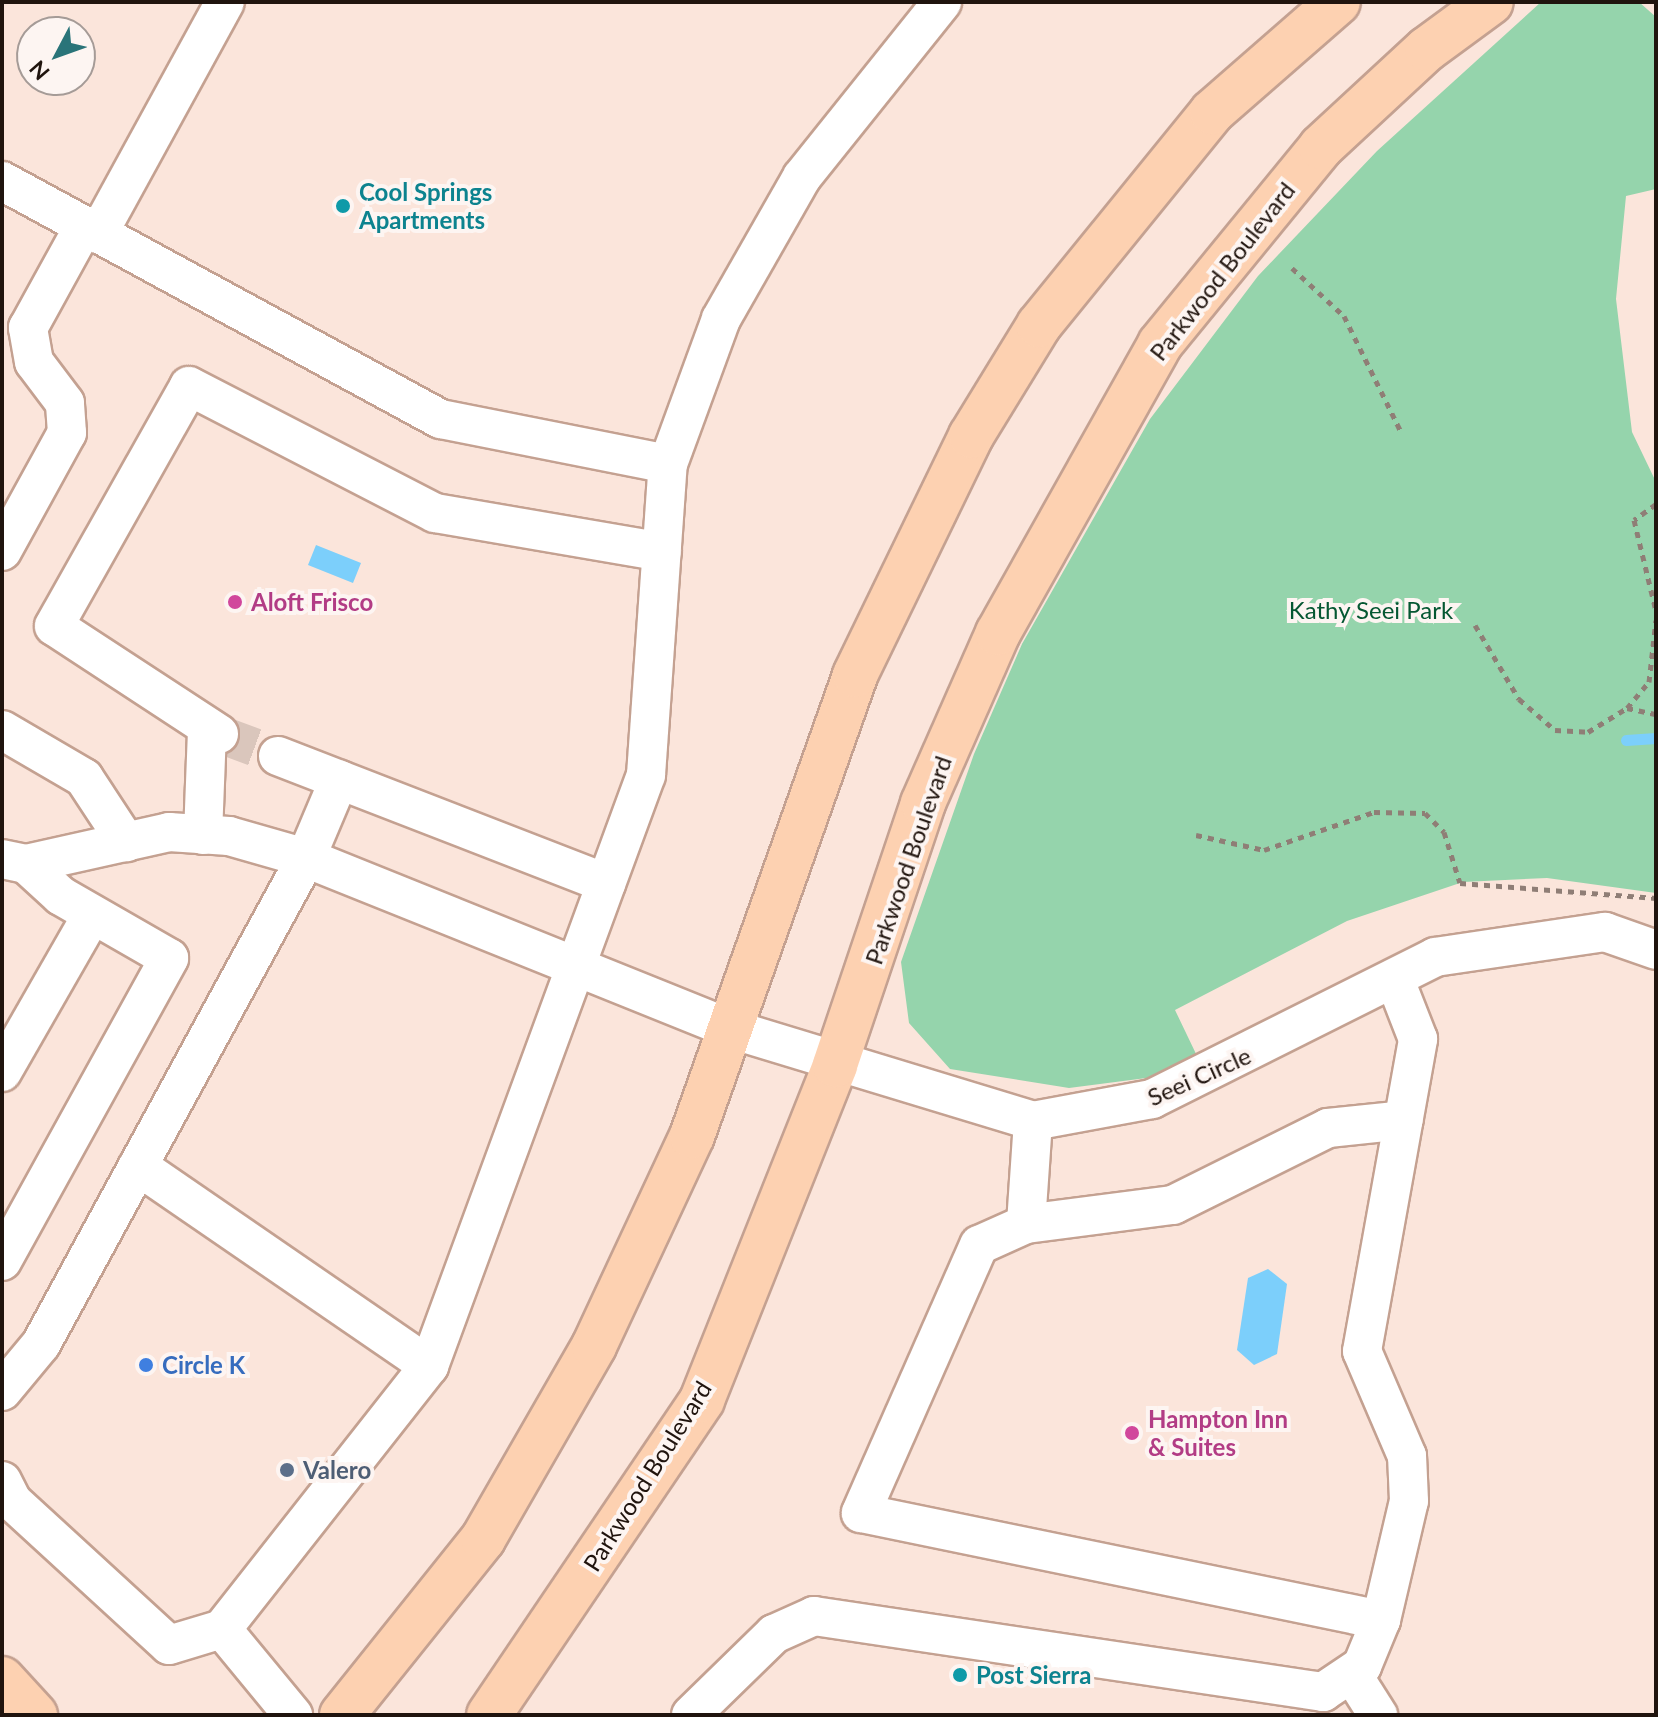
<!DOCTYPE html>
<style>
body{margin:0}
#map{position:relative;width:1658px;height:1717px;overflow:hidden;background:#fbe5db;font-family:Lato,sans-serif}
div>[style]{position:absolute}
.green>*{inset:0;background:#95d4ac}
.water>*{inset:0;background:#7ccffb}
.stream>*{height:11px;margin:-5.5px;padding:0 5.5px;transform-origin:5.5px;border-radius:5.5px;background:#7ccffb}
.minor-tunnel>*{height:38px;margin-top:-19px;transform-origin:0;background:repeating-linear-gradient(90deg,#dac6bc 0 38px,transparent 0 57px)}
.path>*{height:5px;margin-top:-2.5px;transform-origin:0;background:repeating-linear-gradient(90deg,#8f7e76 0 6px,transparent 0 12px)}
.roads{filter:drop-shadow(2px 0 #c4a191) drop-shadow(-2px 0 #c4a191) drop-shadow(0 2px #c4a191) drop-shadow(0 -2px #c4a191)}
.minor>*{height:38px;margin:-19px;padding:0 19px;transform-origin:19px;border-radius:19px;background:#fff}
.major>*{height:44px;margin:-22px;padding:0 22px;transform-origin:22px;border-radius:22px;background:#fdd1b1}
.dots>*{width:22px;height:22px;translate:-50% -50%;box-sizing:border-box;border:4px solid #fdf5f2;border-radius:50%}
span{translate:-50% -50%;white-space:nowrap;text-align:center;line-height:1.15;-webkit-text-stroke:8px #fdf5f2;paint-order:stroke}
.culture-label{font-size:24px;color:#0d838f;font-weight:700}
.left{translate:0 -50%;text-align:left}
.street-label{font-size:24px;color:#20140e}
.hotel-label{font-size:24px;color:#b23c85;font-weight:700}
.park-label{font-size:24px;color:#055732}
.shop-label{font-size:24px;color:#366cbe;font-weight:700}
.service-label{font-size:24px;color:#4e5e75;font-weight:700}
.frame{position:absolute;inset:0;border:4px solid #20140e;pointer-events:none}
.north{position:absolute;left:16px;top:16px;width:80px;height:80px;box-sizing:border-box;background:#fdf5f2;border:2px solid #a59b97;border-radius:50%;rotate:229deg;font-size:22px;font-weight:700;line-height:32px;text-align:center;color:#20140e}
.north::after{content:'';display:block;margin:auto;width:28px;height:36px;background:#2a7479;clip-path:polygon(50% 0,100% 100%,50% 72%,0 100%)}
</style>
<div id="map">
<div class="green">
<i style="clip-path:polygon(1541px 2px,1639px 2px,1656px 17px,1656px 189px,1626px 196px,1616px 299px,1632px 432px,1656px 482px,1656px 893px,1547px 878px,1463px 882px,1347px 921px,1175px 1010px,1198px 1058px,1154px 1077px,1069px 1088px,950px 1069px,909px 1023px,901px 962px,974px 754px,1022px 644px,1150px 419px,1258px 276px,1377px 151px)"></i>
</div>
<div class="water">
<i style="clip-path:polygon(316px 545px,361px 563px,353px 583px,308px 565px)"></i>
<i style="clip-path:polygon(1268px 1269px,1287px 1284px,1277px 1354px,1254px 1365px,1237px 1350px,1248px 1278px)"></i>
</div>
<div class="stream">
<i style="left:1626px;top:740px;width:30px;rotate:-4deg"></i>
</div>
<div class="minor-tunnel">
<i style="left:219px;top:734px;width:63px;rotate:20.4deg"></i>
</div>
<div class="path">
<i style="left:1292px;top:268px;width:71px;rotate:42.7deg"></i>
<i style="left:1344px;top:316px;width:127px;rotate:63.8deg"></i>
<i style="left:1656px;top:504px;width:27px;rotate:144deg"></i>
<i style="left:1634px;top:520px;width:94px;rotate:76.4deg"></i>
<i style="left:1475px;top:625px;width:86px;rotate:59.3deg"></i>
<i style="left:1519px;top:699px;width:48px;rotate:40.7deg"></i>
<i style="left:1555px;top:730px;width:33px;rotate:3deg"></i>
<i style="left:1588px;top:732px;width:46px;rotate:-31.6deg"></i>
<i style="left:1627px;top:708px;width:30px;rotate:12deg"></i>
<i style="left:1627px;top:708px;width:34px;rotate:-50deg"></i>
<i style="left:1649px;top:682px;width:62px;rotate:-83.6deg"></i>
<i style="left:1196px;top:835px;width:70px;rotate:12.4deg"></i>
<i style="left:1264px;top:850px;width:116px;rotate:-19.1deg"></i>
<i style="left:1374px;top:812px;width:51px;rotate:1.1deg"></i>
<i style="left:1425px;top:813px;width:27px;rotate:45deg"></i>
<i style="left:1444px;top:832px;width:53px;rotate:72.6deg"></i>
<i style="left:1460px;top:883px;width:197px;rotate:4.4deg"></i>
</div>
<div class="roads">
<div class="minor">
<i style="left:2px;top:181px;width:499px;rotate:28.5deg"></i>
<i style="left:441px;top:419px;width:231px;rotate:11.2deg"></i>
<i style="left:668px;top:464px;width:154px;rotate:-69.9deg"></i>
<i style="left:721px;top:319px;width:163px;rotate:-60.3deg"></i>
<i style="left:802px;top:177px;width:224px;rotate:-51.3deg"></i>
<i style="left:98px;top:234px;width:264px;rotate:-61.3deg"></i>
<i style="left:2px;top:551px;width:135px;rotate:-61.2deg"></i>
<i style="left:67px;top:433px;width:30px;rotate:-94deg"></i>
<i style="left:65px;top:403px;width:51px;rotate:-127.1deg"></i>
<i style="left:34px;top:362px;width:35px;rotate:-100deg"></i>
<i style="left:28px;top:328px;width:116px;rotate:-61.2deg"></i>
<i style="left:2px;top:730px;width:95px;rotate:30.3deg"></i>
<i style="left:84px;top:778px;width:77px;rotate:56.7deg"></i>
<i style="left:219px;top:734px;width:197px;rotate:-146.8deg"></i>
<i style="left:54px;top:626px;width:275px;rotate:-60.6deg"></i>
<i style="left:189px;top:386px;width:277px;rotate:27.3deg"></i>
<i style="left:435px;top:513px;width:230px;rotate:9.7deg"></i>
<i style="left:278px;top:756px;width:352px;rotate:21.2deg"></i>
<i style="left:203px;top:835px;width:106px;rotate:-87.8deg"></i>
<i style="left:2px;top:859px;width:25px;rotate:12deg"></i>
<i style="left:26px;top:864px;width:147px;rotate:-12.6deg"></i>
<i style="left:169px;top:832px;width:60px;rotate:3.8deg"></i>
<i style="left:229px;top:836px;width:80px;rotate:15.9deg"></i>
<i style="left:306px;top:858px;width:458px;rotate:21.9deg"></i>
<i style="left:731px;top:1029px;width:316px;rotate:16.9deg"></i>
<i style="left:1033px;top:1121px;width:121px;rotate:-10.5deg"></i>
<i style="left:1152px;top:1099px;width:317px;rotate:-26.6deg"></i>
<i style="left:1435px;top:957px;width:172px;rotate:-8.4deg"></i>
<i style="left:1605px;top:932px;width:54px;rotate:19.4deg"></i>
<i style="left:2px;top:1072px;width:181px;rotate:-60.2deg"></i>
<i style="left:1033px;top:1121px;width:103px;rotate:93.9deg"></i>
<i style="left:1026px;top:1224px;width:51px;rotate:155.9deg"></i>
<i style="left:979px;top:1245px;width:293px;rotate:113.8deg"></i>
<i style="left:861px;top:1513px;width:531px;rotate:11.63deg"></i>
<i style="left:1381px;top:1620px;width:122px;rotate:-76.8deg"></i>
<i style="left:1409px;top:1501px;width:45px;rotate:-92.5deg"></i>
<i style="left:1407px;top:1456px;width:114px;rotate:-113.2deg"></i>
<i style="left:1362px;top:1351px;width:317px;rotate:-79.8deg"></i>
<i style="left:1418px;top:1039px;width:63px;rotate:-111.3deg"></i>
<i style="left:138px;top:1166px;width:353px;rotate:34.5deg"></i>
<i style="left:1026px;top:1224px;width:148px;rotate:-7.4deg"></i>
<i style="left:1173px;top:1205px;width:173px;rotate:-26.4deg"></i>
<i style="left:1328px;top:1128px;width:76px;rotate:-6deg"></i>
<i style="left:2px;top:1261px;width:346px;rotate:-61.1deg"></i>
<i style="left:169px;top:958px;width:125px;rotate:-150.1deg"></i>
<i style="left:61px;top:896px;width:47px;rotate:-137.6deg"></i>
<i style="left:2px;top:1391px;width:61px;rotate:-50.3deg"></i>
<i style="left:41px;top:1344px;width:554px;rotate:-61.4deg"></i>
<i style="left:306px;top:858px;width:85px;rotate:-67.1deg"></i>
<i style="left:2px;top:1481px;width:22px;rotate:63deg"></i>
<i style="left:12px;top:1501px;width:213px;rotate:42.5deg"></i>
<i style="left:169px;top:1645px;width:55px;rotate:-16.8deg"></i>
<i style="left:222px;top:1629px;width:112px;rotate:50.5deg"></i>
<i style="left:222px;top:1629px;width:335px;rotate:-51.8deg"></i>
<i style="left:429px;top:1366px;width:630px;rotate:-69.84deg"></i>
<i style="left:646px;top:775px;width:312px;rotate:-86deg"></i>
<i style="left:1352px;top:1674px;width:49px;rotate:57.6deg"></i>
<i style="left:691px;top:1715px;width:116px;rotate:-44.3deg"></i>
<i style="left:774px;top:1634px;width:44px;rotate:-24.2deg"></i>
<i style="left:814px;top:1616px;width:515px;rotate:8.49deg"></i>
<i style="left:1323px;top:1692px;width:47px;rotate:-33.7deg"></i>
<i style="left:1362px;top:1666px;width:50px;rotate:-67.6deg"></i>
</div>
<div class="major">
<i style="left:2px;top:1679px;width:49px;rotate:47.5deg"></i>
<i style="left:342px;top:1715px;width:226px;rotate:-51.3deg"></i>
<i style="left:483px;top:1539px;width:223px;rotate:-60.1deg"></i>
<i style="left:594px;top:1346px;width:232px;rotate:-65deg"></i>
<i style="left:692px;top:1136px;width:489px;rotate:-70.5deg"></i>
<i style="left:855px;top:675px;width:266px;rotate:-64.1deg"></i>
<i style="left:971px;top:436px;width:130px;rotate:-58.5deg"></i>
<i style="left:1039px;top:325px;width:274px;rotate:-50.9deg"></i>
<i style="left:1212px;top:112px;width:167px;rotate:-41.1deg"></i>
<i style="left:489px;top:1715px;width:380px;rotate:-55.9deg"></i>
<i style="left:702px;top:1400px;width:360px;rotate:-68.3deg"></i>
<i style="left:835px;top:1065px;width:276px;rotate:-71.4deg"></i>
<i style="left:923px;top:803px;width:186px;rotate:-66.2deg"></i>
<i style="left:998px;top:633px;width:331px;rotate:-60.7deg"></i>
<i style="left:1160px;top:344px;width:254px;rotate:-50.7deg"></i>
<i style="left:1321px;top:147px;width:144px;rotate:-42.8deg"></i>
<i style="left:1427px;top:49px;width:79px;rotate:-36.3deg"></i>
</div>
</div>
<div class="dots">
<i style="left:343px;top:206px;background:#0f9aa8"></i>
<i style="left:235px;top:602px;background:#d1479c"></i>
<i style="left:146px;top:1365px;background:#3f7fe0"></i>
<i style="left:1132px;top:1433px;background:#d1479c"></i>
<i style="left:287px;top:1470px;background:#5c6f8a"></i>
<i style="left:960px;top:1675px;background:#0f9aa8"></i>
</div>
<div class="culture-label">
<span class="left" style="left:359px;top:206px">Cool Springs<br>Apartments</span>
<span class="left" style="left:976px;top:1675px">Post Sierra</span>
</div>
<div class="street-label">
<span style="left:1222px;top:271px;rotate:-52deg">Parkwood Boulevard</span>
<span style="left:908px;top:860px;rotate:-71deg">Parkwood Boulevard</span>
<span style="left:1199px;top:1076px;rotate:-24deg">Seei Circle</span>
<span style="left:647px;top:1476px;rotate:-58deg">Parkwood Boulevard</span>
</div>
<div class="hotel-label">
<span class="left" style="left:251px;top:602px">Aloft Frisco</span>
<span class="left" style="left:1148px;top:1433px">Hampton Inn<br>&amp; Suites</span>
</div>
<div class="park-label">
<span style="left:1371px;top:610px">Kathy Seei Park</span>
</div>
<div class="shop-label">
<span class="left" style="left:162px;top:1365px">Circle K</span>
</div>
<div class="service-label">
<span class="left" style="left:303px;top:1470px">Valero</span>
</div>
<div class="frame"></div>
<div class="north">N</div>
</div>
